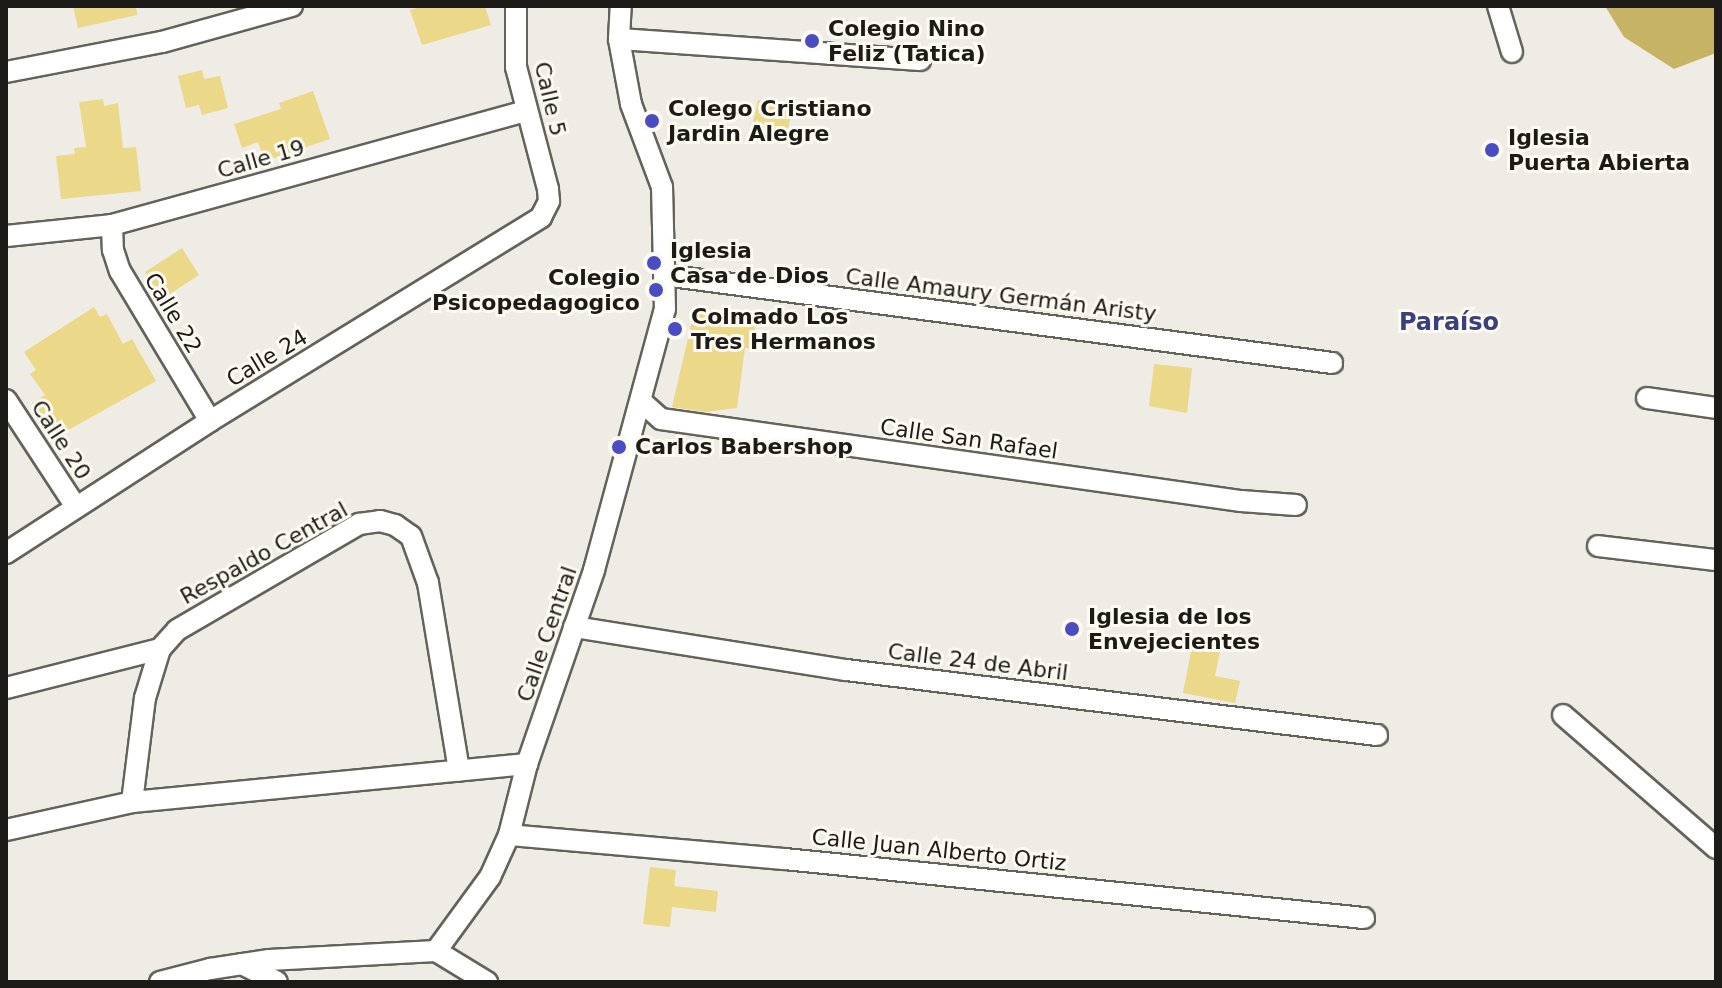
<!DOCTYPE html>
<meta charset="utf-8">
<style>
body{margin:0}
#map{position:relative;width:1722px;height:988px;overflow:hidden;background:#eeece4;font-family:"DejaVu Sans",sans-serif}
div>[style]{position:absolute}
.forest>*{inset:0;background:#c6b464}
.building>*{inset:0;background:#ebd888}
.roads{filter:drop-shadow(2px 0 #63625b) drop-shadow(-2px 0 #63625b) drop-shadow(0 2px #63625b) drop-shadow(0 -2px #63625b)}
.minor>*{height:20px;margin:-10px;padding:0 10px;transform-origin:10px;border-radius:10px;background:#fff}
.dots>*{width:22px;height:22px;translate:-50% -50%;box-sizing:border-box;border:4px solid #fcfaf1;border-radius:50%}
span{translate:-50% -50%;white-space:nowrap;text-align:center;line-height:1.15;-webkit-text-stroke:6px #fcfaf1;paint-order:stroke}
.poi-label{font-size:22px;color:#1c1b18;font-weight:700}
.left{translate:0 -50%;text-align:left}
.right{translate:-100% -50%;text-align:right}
.street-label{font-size:22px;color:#1c1b18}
.neighbourhood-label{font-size:24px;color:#3a407c;font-weight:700}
.frame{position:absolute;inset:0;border:8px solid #1c1b18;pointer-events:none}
</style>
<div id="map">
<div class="forest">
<i style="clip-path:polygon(1605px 6px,1716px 6px,1716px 53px,1674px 69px,1624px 37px)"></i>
</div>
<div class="building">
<i style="clip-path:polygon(73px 6px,136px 6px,137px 15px,78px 28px)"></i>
<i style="clip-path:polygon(423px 6px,485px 6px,491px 25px,422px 45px,410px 10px)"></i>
<i style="clip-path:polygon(202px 70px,204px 79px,220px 76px,228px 108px,202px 115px,199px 105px,186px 108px,178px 76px)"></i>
<i style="clip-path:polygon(313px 91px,330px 139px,265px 161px,258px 142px,242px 148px,234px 124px,281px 109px,279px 103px)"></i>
<i style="clip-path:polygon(103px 99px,104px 106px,118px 103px,123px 148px,136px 147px,141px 191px,61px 199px,56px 156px,75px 154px,74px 148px,86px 147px,79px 102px)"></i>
<i style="clip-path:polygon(758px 100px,793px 107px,788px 129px,753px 122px)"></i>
<i style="clip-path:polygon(182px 248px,199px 275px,162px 299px,145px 272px)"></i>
<i style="clip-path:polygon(94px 307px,100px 317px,107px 314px,123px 344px,132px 339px,156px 381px,54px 438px,32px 403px,45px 395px,30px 374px,36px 370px,24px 352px)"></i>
<i style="clip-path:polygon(694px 312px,756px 322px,751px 349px,745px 348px,737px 408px,706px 412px,672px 407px)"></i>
<i style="clip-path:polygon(1154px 364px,1192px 368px,1187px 413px,1149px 406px)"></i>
<i style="clip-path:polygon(1192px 646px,1220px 651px,1215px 676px,1240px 681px,1235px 703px,1183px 693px)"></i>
<i style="clip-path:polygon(650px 867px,676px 870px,674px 886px,718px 891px,716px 912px,672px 907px,670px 927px,643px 924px)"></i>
</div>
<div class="roads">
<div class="minor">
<i style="left:1498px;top:6px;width:48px;rotate:73.1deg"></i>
<i style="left:619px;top:39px;width:302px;rotate:4deg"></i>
<i style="left:6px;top:72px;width:159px;rotate:-10.9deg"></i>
<i style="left:162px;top:42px;width:135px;rotate:-15.5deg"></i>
<i style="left:112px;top:225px;width:25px;rotate:88deg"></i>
<i style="left:113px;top:250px;width:22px;rotate:72deg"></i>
<i style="left:120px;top:271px;width:175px;rotate:59deg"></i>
<i style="left:6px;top:236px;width:107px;rotate:-5.9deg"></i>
<i style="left:112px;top:225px;width:428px;rotate:-15.4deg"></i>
<i style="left:664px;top:275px;width:674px;rotate:7.5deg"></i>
<i style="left:1647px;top:398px;width:70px;rotate:8.2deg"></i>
<i style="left:6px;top:400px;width:128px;rotate:56.8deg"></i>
<i style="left:642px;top:402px;width:25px;rotate:42deg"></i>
<i style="left:661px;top:419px;width:586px;rotate:8.05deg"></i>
<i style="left:1241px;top:501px;width:55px;rotate:4.2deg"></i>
<i style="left:1598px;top:546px;width:119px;rotate:6.8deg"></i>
<i style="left:6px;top:553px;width:243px;rotate:-32.9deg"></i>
<i style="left:210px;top:421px;width:389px;rotate:-31.6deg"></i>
<i style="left:541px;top:217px;width:18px;rotate:-63deg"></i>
<i style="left:549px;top:201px;width:12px;rotate:-95deg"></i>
<i style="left:548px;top:189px;width:126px;rotate:-104.7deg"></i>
<i style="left:516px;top:67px;width:61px;rotate:-90deg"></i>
<i style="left:574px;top:627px;width:275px;rotate:9deg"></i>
<i style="left:846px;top:670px;width:535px;rotate:6.98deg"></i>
<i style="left:6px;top:688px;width:159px;rotate:-14.2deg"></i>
<i style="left:1563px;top:715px;width:203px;rotate:41deg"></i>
<i style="left:132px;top:802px;width:105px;rotate:-82.9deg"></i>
<i style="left:145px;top:698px;width:51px;rotate:-73deg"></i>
<i style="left:160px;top:649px;width:25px;rotate:-48deg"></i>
<i style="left:177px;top:630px;width:211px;rotate:-30.2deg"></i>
<i style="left:359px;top:524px;width:21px;rotate:-8deg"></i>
<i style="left:380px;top:521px;width:16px;rotate:15deg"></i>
<i style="left:395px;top:525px;width:19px;rotate:35deg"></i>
<i style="left:411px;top:536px;width:50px;rotate:70.1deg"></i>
<i style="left:428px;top:583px;width:190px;rotate:80.6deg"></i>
<i style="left:6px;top:830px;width:129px;rotate:-12.5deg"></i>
<i style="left:132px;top:802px;width:397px;rotate:-5.5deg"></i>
<i style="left:509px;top:835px;width:277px;rotate:5deg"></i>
<i style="left:785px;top:859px;width:582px;rotate:5.82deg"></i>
<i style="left:436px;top:951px;width:60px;rotate:31.3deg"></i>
<i style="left:242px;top:964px;width:39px;rotate:27deg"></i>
<i style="left:160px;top:982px;width:52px;rotate:-14.6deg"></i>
<i style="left:210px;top:969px;width:60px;rotate:-8.7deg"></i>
<i style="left:269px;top:960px;width:167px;rotate:-3.1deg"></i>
<i style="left:436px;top:951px;width:92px;rotate:-53.9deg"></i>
<i style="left:490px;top:877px;width:46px;rotate:-65.7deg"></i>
<i style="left:509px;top:835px;width:73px;rotate:-75.8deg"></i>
<i style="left:527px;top:764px;width:205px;rotate:-70.9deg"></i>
<i style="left:594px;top:570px;width:270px;rotate:-74.8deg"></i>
<i style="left:665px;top:309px;width:122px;rotate:-91.4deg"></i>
<i style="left:662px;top:187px;width:89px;rotate:-110.5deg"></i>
<i style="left:631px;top:104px;width:66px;rotate:-100.5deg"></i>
<i style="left:619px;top:39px;width:33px;rotate:-87deg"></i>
</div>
</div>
<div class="dots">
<i style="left:812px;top:41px;background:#4a4cc2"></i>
<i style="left:652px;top:121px;background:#4a4cc2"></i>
<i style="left:1492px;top:150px;background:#4a4cc2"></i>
<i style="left:654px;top:263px;background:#4a4cc2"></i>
<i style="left:656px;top:290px;background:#4a4cc2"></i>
<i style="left:675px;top:329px;background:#4a4cc2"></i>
<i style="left:619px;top:447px;background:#4a4cc2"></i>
<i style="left:1072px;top:629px;background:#4a4cc2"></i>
</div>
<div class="poi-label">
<span class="left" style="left:828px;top:41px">Colegio Nino<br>Feliz (Tatica)</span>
<span class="left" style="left:668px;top:121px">Colego Cristiano<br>Jardin Alegre</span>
<span class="left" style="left:1508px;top:150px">Iglesia<br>Puerta Abierta</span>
<span class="left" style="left:670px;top:263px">Iglesia<br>Casa de Dios</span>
<span class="right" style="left:640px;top:290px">Colegio<br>Psicopedagogico</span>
<span class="left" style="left:691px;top:329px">Colmado Los<br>Tres Hermanos</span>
<span class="left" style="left:635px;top:447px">Carlos Babershop</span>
<span class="left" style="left:1088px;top:629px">Iglesia de los<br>Envejecientes</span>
</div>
<div class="street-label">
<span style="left:550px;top:99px;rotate:77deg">Calle 5</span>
<span style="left:261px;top:159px;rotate:-16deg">Calle 19</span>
<span style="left:1001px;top:295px;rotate:7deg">Calle Amaury Germán Aristy</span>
<span style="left:173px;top:313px;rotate:59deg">Calle 22</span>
<span style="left:267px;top:358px;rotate:-31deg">Calle 24</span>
<span style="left:969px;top:439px;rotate:8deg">Calle San Rafael</span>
<span style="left:61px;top:440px;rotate:57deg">Calle 20</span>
<span style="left:264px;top:553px;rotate:-29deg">Respaldo Central</span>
<span style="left:547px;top:634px;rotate:-71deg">Calle Central</span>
<span style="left:978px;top:662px;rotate:7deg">Calle 24 de Abril</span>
<span style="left:939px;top:850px;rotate:6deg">Calle Juan Alberto Ortiz</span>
</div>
<div class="neighbourhood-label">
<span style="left:1449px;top:323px">Paraíso</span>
</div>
<div class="frame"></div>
</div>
